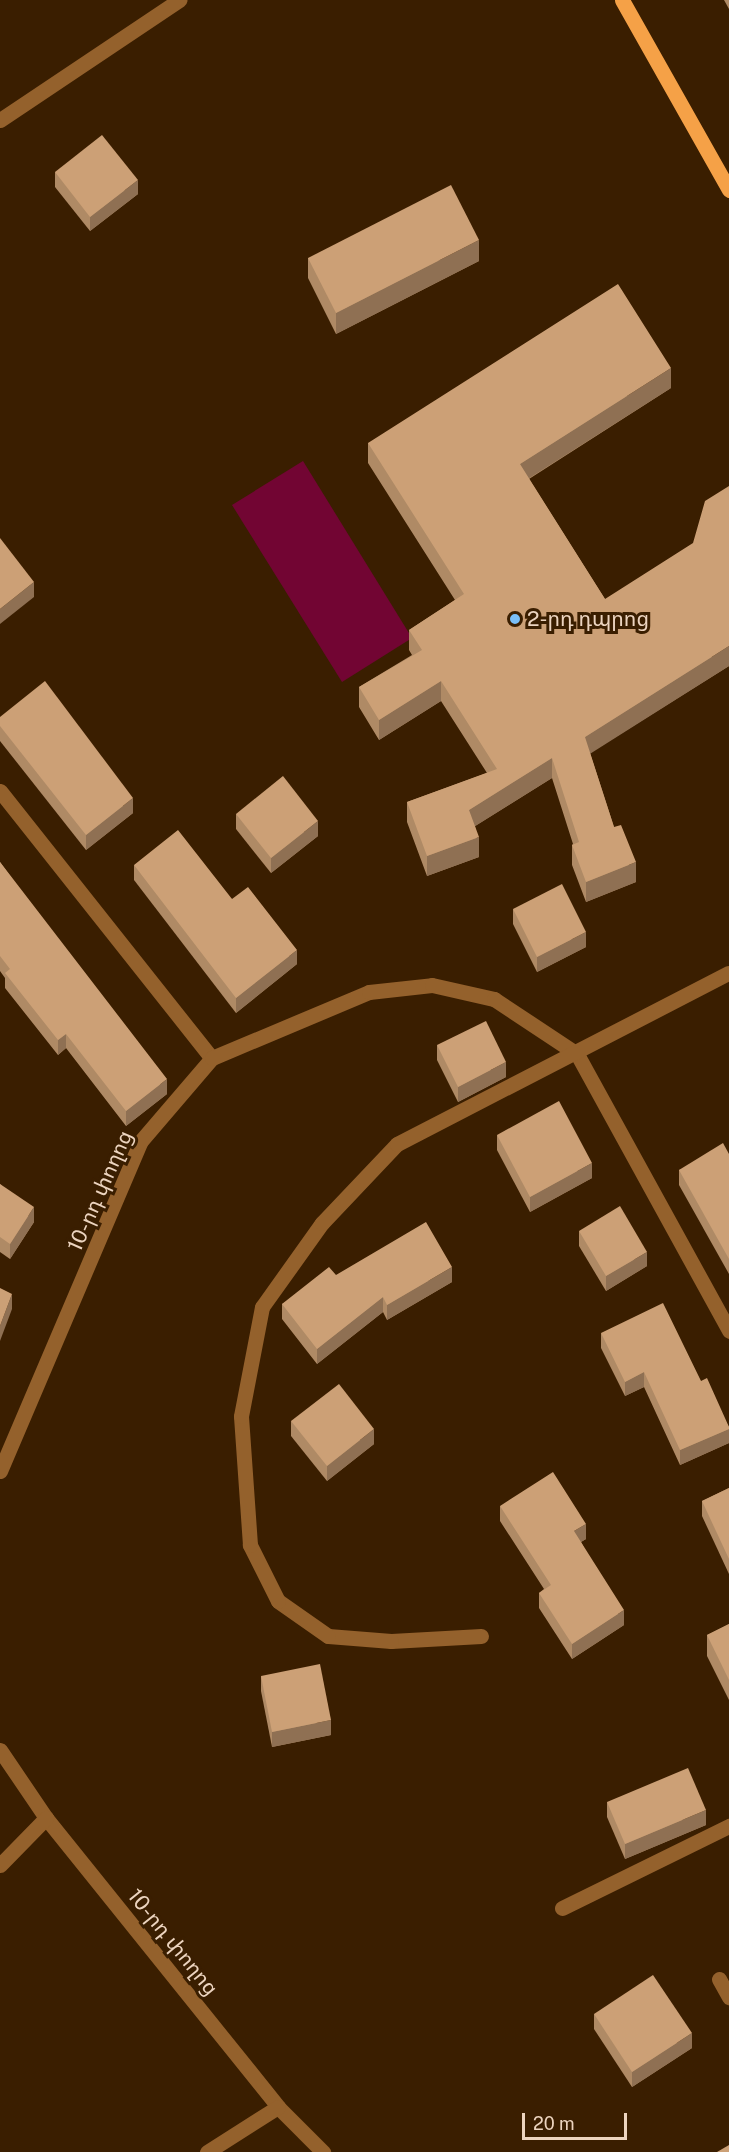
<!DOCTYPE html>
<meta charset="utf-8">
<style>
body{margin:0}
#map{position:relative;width:729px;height:2152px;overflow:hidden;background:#3a1e00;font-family:"Public Sans","Noto Sans Armenian",sans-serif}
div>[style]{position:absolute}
.green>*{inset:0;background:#720533}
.minor>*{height:15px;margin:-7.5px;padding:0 7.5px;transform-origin:7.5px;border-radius:7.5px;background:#94612c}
.major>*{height:15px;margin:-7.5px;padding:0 7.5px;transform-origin:7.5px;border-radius:7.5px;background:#f5a147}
.wall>*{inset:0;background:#af8a65}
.shaded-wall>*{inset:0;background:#8f7053}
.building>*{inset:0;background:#cca076}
.dots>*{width:16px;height:16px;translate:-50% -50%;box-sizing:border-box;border:3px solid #3a1e00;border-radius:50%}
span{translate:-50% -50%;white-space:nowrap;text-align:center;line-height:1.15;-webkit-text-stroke:6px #3a1e00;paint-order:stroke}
.poi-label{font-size:21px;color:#ecd4bf}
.left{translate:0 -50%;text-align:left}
.street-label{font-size:21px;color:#ecd4bf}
.scale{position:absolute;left:522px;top:2113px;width:105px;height:27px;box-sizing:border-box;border:3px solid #ecd4bf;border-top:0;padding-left:8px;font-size:18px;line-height:21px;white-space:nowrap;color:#ecd4bf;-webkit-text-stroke:4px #3a1e00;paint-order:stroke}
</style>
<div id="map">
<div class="green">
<i style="clip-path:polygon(303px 461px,412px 638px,342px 682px,232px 505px)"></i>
</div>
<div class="minor">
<i style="left:0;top:120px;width:216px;rotate:-33.8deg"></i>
<i style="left:0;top:791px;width:341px;rotate:51.6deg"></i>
<i style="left:0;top:1471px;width:358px;rotate:-66.9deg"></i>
<i style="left:140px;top:1142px;width:111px;rotate:-49.4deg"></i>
<i style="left:212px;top:1058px;width:170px;rotate:-22.8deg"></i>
<i style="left:369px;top:992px;width:63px;rotate:-6.3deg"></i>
<i style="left:432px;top:985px;width:64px;rotate:12.7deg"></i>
<i style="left:494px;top:999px;width:100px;rotate:33.5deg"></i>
<i style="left:577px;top:1054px;width:316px;rotate:61.2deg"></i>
<i style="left:481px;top:1636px;width:90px;rotate:176.8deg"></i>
<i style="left:391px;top:1641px;width:63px;rotate:-175.5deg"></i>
<i style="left:328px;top:1636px;width:61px;rotate:-145deg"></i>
<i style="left:278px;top:1601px;width:63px;rotate:-116.6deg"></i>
<i style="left:250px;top:1545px;width:129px;rotate:-94deg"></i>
<i style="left:241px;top:1416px;width:111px;rotate:-79.1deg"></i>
<i style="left:262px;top:1307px;width:103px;rotate:-54.5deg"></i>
<i style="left:322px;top:1223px;width:109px;rotate:-46.5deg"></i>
<i style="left:397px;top:1144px;width:373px;rotate:-27.3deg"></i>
<i style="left:0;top:1750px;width:82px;rotate:55.9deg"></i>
<i style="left:46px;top:1818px;width:371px;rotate:51.2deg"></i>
<i style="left:278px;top:2107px;width:64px;rotate:45deg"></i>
<i style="left:0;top:1865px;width:66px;rotate:-45.6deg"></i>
<i style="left:562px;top:1908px;width:186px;rotate:-26.2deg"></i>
<i style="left:719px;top:1979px;width:21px;rotate:61deg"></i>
<i style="left:207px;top:2152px;width:84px;rotate:-32.4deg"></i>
</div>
<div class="major">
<i style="left:622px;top:0;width:218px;rotate:60.6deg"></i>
</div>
<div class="wall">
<i style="clip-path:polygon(724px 0,729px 0,729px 9px)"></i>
<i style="clip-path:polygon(55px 172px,138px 194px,90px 231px,55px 187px)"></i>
<i style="clip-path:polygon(308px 258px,479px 261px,336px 334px,308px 278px)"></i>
<i style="clip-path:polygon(671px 388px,529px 479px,605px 599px,729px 666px,590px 753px,614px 827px,636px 882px,586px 902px,572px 865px,572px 845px,573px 844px,552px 778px,475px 826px,479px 857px,427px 876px,407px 822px,407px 802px,487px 773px,441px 701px,379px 740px,359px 707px,359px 687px,412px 655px,409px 650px,409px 630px,455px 600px,368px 463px,368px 443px)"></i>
<i style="clip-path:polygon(0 717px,133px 813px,86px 850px,0 741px)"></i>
<i style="clip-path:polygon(236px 814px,318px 836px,271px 873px,236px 829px)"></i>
<i style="clip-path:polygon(0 862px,167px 1094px,126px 1126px,66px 1048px,58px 1055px,5px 988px,5px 978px,0 971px)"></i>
<i style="clip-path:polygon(134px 865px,232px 899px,297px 964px,236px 1013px,134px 880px)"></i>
<i style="clip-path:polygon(513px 909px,586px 947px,537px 972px,513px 924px)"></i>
<i style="clip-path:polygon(437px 1045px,506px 1077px,458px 1102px,437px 1060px)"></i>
<i style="clip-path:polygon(497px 1135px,592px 1178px,530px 1212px,497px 1150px)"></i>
<i style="clip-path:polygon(729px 1154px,729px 1274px,679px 1185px,679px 1170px)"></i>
<i style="clip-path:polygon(0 1184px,34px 1222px,10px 1259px,0 1252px)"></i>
<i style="clip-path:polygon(579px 1231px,647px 1266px,606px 1291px,579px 1246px)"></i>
<i style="clip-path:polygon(336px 1275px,452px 1282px,387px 1320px,383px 1312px,317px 1364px,282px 1319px,282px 1304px)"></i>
<i style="clip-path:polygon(601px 1333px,701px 1381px,729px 1427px,729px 1443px,680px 1465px,644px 1387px,625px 1396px,601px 1348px)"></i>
<i style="clip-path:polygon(291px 1421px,374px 1444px,327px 1481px,291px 1436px)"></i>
<i style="clip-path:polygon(729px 1488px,729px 1574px,702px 1516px,702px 1501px)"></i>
<i style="clip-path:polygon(500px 1506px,586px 1539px,581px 1542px,624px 1625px,572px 1659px,539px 1608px,539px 1593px,544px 1589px,500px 1521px)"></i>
<i style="clip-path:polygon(729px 1624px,729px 1700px,707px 1656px,707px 1635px)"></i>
<i style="clip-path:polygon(261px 1676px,331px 1735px,272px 1747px,261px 1691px)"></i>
<i style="clip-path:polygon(607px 1802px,706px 1825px,625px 1859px,607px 1817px)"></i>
<i style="clip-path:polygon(594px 2014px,692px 2048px,632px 2087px,594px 2029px)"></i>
</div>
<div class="shaded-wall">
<i style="clip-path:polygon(138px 180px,138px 194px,90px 231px,90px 217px)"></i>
<i style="clip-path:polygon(479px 240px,479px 261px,336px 334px,336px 313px)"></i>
<i style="clip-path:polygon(671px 368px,671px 388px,520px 484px,520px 464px)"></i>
<i style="clip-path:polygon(34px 582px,34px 597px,0 624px,0 609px)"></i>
<i style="clip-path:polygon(729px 646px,729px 666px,585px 757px,585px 737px)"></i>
<i style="clip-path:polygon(441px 681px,441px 701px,379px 740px,379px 720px)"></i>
<i style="clip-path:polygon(552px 758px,552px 778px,469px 830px,469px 810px)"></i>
<i style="clip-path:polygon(133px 798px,133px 813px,86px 850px,86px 835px)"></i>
<i style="clip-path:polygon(318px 821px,318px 836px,271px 873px,271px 858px)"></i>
<i style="clip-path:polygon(479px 837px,479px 857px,427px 876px,427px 856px)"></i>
<i style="clip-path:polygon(636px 862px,636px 882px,586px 902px,586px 882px)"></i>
<i style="clip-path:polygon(586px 932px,586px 947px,537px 972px,537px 957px)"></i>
<i style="clip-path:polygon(297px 950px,297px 964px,236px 1013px,236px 998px)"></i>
<i style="clip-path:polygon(66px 1034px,66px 1048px,58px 1055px,58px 1040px)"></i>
<i style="clip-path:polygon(506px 1062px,506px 1077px,458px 1102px,458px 1087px)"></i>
<i style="clip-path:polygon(167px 1079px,167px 1094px,126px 1126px,126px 1111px)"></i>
<i style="clip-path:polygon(592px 1163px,592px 1178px,530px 1212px,530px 1197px)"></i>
<i style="clip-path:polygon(34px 1207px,34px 1222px,10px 1259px,10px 1244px)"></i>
<i style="clip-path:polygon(647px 1252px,647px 1266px,606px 1291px,606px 1276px)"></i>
<i style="clip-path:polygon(452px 1267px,452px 1282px,387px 1320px,387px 1305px)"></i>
<i style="clip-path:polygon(12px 1294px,12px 1309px,0 1341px,0 1326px)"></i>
<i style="clip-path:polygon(383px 1297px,383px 1312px,317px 1364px,317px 1349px)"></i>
<i style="clip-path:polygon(644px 1372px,644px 1387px,625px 1396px,625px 1382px)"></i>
<i style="clip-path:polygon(374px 1429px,374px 1444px,327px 1481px,327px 1466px)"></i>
<i style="clip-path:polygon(729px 1429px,729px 1443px,680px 1465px,680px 1450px)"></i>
<i style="clip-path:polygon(586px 1524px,586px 1539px,574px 1546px,574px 1531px)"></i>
<i style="clip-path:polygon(624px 1610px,624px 1625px,572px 1659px,572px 1644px)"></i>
<i style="clip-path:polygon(331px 1720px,331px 1735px,272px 1747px,272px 1732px)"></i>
<i style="clip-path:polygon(706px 1810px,706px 1825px,625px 1859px,625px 1844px)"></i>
<i style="clip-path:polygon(692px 2033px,692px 2048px,632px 2087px,632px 2072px)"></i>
</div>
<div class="building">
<i style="clip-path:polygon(102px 135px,138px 180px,90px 217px,55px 172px)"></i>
<i style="clip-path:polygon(451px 185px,479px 240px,336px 313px,308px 258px)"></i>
<i style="clip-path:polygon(618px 284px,671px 368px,520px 464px,605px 599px,693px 543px,705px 501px,729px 486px,729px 646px,585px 737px,614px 827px,621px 825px,636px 862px,586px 882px,572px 845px,579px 842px,552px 758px,469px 810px,479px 837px,427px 856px,407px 802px,497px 769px,441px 681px,379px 720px,359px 687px,422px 650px,409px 630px,464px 594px,368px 443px)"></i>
<i style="clip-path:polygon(0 538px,34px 582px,0 609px)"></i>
<i style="clip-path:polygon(45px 681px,133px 798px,86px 835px,0 726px,0 717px)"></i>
<i style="clip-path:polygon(283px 776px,318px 821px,271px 858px,236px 814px)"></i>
<i style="clip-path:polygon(178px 830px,232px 899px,248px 887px,297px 950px,236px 998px,134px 865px)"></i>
<i style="clip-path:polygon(0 862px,167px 1079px,126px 1111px,66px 1034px,58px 1040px,5px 973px,10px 969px,0 956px)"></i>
<i style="clip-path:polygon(562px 884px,586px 932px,537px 957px,513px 909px)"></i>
<i style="clip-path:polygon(486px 1021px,506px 1062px,458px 1087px,437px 1045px)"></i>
<i style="clip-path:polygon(559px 1101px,592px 1163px,530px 1197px,497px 1135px)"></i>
<i style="clip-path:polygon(723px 1143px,729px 1154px,729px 1259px,679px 1170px)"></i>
<i style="clip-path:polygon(0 1184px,34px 1207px,10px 1244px,0 1237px)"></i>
<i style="clip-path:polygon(620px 1206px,647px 1252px,606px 1276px,579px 1231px)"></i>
<i style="clip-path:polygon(426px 1222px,452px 1267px,387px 1305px,383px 1297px,317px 1349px,282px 1304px,329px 1267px,336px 1275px)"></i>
<i style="clip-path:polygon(0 1288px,12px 1294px,0 1326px)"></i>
<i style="clip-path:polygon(663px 1303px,701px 1381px,707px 1378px,729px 1427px,729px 1429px,680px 1450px,644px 1372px,625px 1382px,601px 1333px)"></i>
<i style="clip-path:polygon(339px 1384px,374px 1429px,327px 1466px,291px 1421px)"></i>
<i style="clip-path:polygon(553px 1472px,586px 1524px,574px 1531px,624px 1610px,572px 1644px,539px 1593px,551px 1585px,500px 1506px)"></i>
<i style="clip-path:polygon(729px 1488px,729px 1559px,702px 1501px)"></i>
<i style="clip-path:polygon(729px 1624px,729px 1680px,707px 1635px)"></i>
<i style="clip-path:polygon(320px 1664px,331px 1720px,272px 1732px,261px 1676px)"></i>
<i style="clip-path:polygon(688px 1768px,706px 1810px,625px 1844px,607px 1802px)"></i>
<i style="clip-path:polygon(653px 1975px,692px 2033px,632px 2072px,594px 2014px)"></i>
<i style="clip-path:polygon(729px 2145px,729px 2152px,717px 2152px)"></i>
</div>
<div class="dots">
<i style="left:515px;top:619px;background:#7abff8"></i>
</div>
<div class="poi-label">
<span class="left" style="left:527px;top:619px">2-րդ դպրոց</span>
</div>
<div class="street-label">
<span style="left:100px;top:1191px;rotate:-66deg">10-րդ փողոց</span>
<span style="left:173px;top:1942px;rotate:51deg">10-րդ փողոց</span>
</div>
<div class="scale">20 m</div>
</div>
